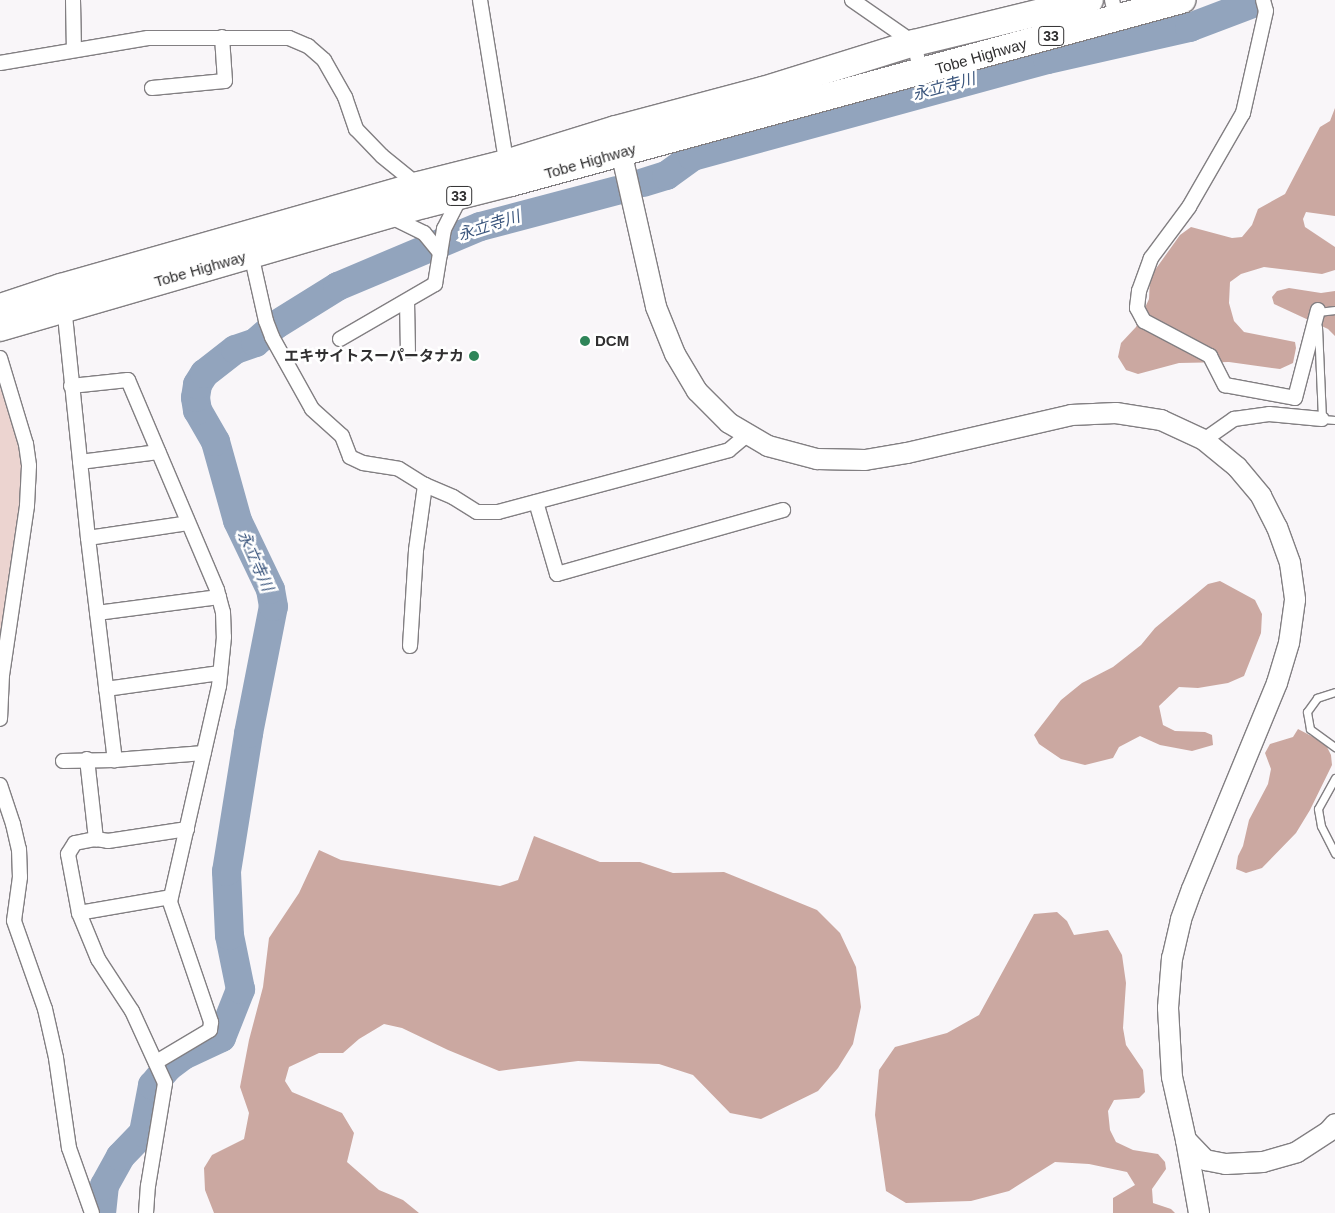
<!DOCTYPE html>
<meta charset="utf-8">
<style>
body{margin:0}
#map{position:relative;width:1335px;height:1213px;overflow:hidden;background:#f9f6f9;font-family:Arial,"Noto Sans JP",sans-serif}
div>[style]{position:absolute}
.green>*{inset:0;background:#ecd4d0}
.forest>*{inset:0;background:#cba8a1}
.river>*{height:29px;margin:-14.5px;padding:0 14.5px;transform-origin:14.5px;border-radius:14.5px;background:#92a4bd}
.roads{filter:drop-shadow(1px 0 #827f82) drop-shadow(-1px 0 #827f82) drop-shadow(0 1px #827f82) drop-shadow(0 -1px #827f82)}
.lane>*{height:7px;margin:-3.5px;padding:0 3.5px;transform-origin:3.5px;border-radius:3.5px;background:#fff}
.street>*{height:14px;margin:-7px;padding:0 7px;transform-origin:7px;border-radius:7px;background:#fff}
.secondary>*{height:20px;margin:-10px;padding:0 10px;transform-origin:10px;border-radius:10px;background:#fff}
.highway>*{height:26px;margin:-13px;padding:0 13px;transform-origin:13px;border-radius:13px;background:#fff}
.dots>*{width:14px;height:14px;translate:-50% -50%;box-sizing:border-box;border:2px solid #fff;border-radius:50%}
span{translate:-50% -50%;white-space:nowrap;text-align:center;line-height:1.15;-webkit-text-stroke:5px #fff;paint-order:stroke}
.shield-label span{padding:1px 4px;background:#fff;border:1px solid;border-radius:4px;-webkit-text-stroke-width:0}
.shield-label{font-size:14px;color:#302f30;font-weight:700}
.street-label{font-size:15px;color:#302f30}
.poi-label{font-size:15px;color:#302f30;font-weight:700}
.left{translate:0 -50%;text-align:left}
.right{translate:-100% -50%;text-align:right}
.water-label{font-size:16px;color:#3b567d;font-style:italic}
</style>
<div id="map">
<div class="green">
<i style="clip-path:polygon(0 389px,5px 390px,22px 446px,22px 507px,0 643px)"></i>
</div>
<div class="forest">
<i style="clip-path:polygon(1335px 108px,1335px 216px,1306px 212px,1303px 219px,1305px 227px,1335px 247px,1335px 270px,1322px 274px,1264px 267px,1241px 274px,1230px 282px,1229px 303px,1234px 321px,1244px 332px,1295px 342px,1296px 348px,1293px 363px,1280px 369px,1229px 362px,1179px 363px,1138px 374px,1126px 370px,1118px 357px,1121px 343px,1136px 327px,1149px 299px,1150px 277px,1180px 235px,1191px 227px,1232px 238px,1242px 237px,1252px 225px,1258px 209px,1285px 194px,1320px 127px,1330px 121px)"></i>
<i style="clip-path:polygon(1289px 288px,1321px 293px,1335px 291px,1335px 336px,1328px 329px,1274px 304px,1272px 297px,1277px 291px)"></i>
<i style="clip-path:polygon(1220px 581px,1255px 600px,1262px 614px,1261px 633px,1244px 676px,1228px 683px,1198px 688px,1179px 687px,1159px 706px,1163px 725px,1175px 731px,1205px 732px,1212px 735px,1213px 745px,1192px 751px,1160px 745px,1140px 736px,1119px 747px,1113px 758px,1085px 765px,1061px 759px,1039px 744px,1034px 735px,1061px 700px,1082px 683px,1113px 667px,1141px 645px,1155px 628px,1208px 584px)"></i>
<i style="clip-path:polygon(1298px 729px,1319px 740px,1327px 747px,1331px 755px,1332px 765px,1310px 810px,1296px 833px,1262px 868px,1246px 873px,1236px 869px,1238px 856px,1243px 846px,1249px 820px,1268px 784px,1271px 769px,1265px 753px,1270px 744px,1293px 737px)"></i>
<i style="clip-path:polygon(534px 836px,600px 862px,640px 862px,673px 873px,724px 872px,817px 910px,840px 933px,856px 967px,861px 1007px,853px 1044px,838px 1068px,818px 1091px,761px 1119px,730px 1113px,693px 1075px,659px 1064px,578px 1061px,499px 1071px,448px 1050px,402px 1028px,384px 1024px,359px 1039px,343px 1053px,319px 1053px,289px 1067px,285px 1081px,292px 1092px,342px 1113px,354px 1133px,347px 1162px,379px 1190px,403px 1200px,419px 1213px,214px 1213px,205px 1190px,204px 1168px,212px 1155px,244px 1139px,249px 1113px,240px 1087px,249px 1040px,263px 987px,269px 938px,299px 893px,319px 850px,341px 860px,500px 886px,518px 880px)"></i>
<i style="clip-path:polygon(1057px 912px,1067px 921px,1074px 935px,1108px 930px,1122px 955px,1126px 983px,1123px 1028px,1126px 1045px,1143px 1070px,1145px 1092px,1139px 1098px,1114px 1100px,1108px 1111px,1110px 1130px,1116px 1142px,1133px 1150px,1158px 1154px,1165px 1162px,1166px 1169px,1152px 1189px,1153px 1203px,1171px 1209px,1175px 1213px,1113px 1213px,1113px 1198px,1135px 1185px,1127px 1172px,1089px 1164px,1055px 1162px,1009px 1191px,971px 1201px,906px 1203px,886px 1191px,875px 1115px,879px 1070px,895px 1047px,947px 1033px,979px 1015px,1034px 914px)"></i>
</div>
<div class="river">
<i style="left:643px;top:182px;width:24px;rotate:-17deg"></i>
<i style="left:666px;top:175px;width:32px;rotate:-36deg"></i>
<i style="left:692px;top:156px;width:368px;rotate:-15.3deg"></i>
<i style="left:1047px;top:59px;width:146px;rotate:-12.7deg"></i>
<i style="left:1189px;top:27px;width:65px;rotate:-20.7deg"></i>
<i style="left:101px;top:1213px;width:28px;rotate:-84deg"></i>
<i style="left:104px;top:1185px;width:33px;rotate:-61deg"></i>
<i style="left:120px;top:1156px;width:33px;rotate:-46deg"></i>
<i style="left:143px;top:1132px;width:48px;rotate:-79.2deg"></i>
<i style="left:152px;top:1085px;width:23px;rotate:-50deg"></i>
<i style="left:167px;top:1067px;width:20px;rotate:-37deg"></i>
<i style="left:183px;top:1055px;width:42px;rotate:-25.3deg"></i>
<i style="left:221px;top:1037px;width:52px;rotate:-68.4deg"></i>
<i style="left:240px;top:989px;width:55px;rotate:-101.5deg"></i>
<i style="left:229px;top:935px;width:64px;rotate:-92.7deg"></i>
<i style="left:226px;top:871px;width:140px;rotate:-80.9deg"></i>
<i style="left:248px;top:733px;width:129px;rotate:-78.9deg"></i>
<i style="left:273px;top:606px;width:17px;rotate:-100deg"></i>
<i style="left:270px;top:589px;width:76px;rotate:-115.6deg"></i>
<i style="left:237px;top:520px;width:82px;rotate:-105.6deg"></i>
<i style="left:215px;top:441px;width:36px;rotate:-120deg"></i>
<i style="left:197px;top:410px;width:13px;rotate:-99deg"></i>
<i style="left:195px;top:397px;width:13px;rotate:-81deg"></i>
<i style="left:197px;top:384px;width:13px;rotate:-58deg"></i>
<i style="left:204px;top:373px;width:39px;rotate:-38deg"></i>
<i style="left:235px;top:349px;width:21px;rotate:-19deg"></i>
<i style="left:255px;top:342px;width:28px;rotate:-41deg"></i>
<i style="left:276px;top:324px;width:72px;rotate:-31.9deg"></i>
<i style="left:337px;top:286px;width:155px;rotate:-22.8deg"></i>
<i style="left:480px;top:226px;width:141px;rotate:-14.8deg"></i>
</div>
<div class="roads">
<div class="lane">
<i style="left:1318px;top:312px;width:17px;rotate:-7deg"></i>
<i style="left:1318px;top:327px;width:92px;rotate:87.5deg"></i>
<i style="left:1322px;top:419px;width:13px;rotate:4deg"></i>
<i style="left:1335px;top:692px;width:19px;rotate:162deg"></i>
<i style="left:1317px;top:698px;width:17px;rotate:126deg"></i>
<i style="left:1307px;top:712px;width:17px;rotate:80deg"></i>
<i style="left:1310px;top:729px;width:31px;rotate:36deg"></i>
<i style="left:1335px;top:778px;width:35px;rotate:119deg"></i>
<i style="left:1318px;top:809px;width:17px;rotate:80deg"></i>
<i style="left:1321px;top:826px;width:31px;rotate:63deg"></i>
</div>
<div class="street">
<i style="left:73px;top:0;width:50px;rotate:88.9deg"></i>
<i style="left:480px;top:0;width:169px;rotate:80.8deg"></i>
<i style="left:852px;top:0;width:75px;rotate:34.7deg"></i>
<i style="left:914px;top:43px;width:31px;rotate:77deg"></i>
<i style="left:1112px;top:0;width:18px;rotate:77deg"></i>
<i style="left:1263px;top:0;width:11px;rotate:75deg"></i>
<i style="left:1266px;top:11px;width:105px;rotate:102.7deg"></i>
<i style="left:1243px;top:113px;width:108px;rotate:119.9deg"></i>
<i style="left:1189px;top:207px;width:64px;rotate:126.7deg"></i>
<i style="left:1151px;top:258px;width:35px;rotate:110deg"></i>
<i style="left:1139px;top:291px;width:17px;rotate:97deg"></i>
<i style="left:1137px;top:308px;width:15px;rotate:62deg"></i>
<i style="left:1144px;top:321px;width:75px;rotate:27.9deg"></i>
<i style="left:1210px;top:356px;width:33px;rotate:63deg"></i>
<i style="left:1225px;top:385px;width:71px;rotate:10.5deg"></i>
<i style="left:1295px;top:398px;width:91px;rotate:-75.4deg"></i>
<i style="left:0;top:63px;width:150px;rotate:-9.6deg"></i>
<i style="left:148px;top:38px;width:141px"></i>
<i style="left:289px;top:38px;width:21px;rotate:23deg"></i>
<i style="left:308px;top:46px;width:21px;rotate:41deg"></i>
<i style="left:324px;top:60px;width:43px;rotate:60.4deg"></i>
<i style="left:345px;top:97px;width:34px;rotate:71deg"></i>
<i style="left:356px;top:129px;width:37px;rotate:46deg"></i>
<i style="left:382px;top:156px;width:48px;rotate:39deg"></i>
<i style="left:152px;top:88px;width:73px;rotate:-5.5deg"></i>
<i style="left:225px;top:81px;width:44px;rotate:-93.9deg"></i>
<i style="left:389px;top:216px;width:39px;rotate:26deg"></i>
<i style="left:424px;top:233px;width:26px;rotate:51deg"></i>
<i style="left:251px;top:254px;width:69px;rotate:77.4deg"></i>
<i style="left:266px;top:321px;width:17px;rotate:69deg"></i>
<i style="left:272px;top:337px;width:82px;rotate:60.9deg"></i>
<i style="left:312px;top:409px;width:40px;rotate:42deg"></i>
<i style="left:342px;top:436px;width:22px;rotate:69deg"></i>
<i style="left:350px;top:457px;width:14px;rotate:25deg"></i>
<i style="left:363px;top:463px;width:36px;rotate:9deg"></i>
<i style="left:399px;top:469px;width:31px;rotate:32deg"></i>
<i style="left:425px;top:485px;width:30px;rotate:23deg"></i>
<i style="left:453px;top:497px;width:28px;rotate:32deg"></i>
<i style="left:477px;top:512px;width:21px"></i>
<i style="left:498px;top:512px;width:239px;rotate:-15deg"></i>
<i style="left:729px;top:450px;width:25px;rotate:-40deg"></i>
<i style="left:407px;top:301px;width:50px;rotate:88.9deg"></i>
<i style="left:64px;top:306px;width:233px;rotate:84.1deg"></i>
<i style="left:88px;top:538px;width:224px;rotate:83.1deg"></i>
<i style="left:340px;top:339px;width:110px;rotate:-30.1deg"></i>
<i style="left:435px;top:284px;width:56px;rotate:-80.7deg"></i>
<i style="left:444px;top:229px;width:37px;rotate:-63deg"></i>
<i style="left:0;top:358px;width:90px;rotate:73.2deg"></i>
<i style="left:26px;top:444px;width:22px;rotate:82deg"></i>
<i style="left:29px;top:466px;width:40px;rotate:92.9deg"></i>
<i style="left:27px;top:506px;width:171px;rotate:98.4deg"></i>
<i style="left:2px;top:675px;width:44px;rotate:92.6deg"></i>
<i style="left:71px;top:386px;width:57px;rotate:-6deg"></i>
<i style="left:128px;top:380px;width:228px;rotate:67deg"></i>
<i style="left:217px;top:590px;width:23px;rotate:75deg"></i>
<i style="left:223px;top:612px;width:25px;rotate:88deg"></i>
<i style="left:224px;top:637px;width:49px;rotate:95.8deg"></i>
<i style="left:219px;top:686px;width:221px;rotate:102.8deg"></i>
<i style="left:170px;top:902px;width:127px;rotate:71.1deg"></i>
<i style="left:211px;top:1022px;width:8px;rotate:97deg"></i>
<i style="left:210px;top:1030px;width:63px;rotate:149.3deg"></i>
<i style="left:1204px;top:440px;width:37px;rotate:-35deg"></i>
<i style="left:1234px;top:419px;width:35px;rotate:-8deg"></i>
<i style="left:1269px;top:414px;width:53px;rotate:5.4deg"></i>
<i style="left:80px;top:462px;width:79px;rotate:-7.3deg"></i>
<i style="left:536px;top:502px;width:75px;rotate:73.7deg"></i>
<i style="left:557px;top:574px;width:235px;rotate:-15.8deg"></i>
<i style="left:88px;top:538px;width:101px;rotate:-8.5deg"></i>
<i style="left:97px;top:613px;width:123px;rotate:-7.5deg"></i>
<i style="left:410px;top:646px;width:96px;rotate:-86.4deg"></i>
<i style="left:416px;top:550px;width:66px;rotate:-82.1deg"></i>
<i style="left:106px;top:689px;width:115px;rotate:-8deg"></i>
<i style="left:87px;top:759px;width:81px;rotate:83.6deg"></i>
<i style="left:63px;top:761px;width:52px;rotate:-1.1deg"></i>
<i style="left:115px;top:760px;width:89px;rotate:-4.5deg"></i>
<i style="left:0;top:785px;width:41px;rotate:71.6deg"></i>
<i style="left:13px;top:824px;width:26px;rotate:77deg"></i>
<i style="left:19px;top:849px;width:28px;rotate:88deg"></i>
<i style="left:20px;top:877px;width:44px;rotate:97.8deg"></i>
<i style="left:14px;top:921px;width:93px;rotate:70.6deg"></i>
<i style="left:45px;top:1009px;width:50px;rotate:77.3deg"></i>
<i style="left:56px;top:1058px;width:91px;rotate:81.8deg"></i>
<i style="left:69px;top:1148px;width:69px;rotate:70.5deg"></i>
<i style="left:79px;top:913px;width:93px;rotate:-9.9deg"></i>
<i style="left:146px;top:1213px;width:27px;rotate:-86deg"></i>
<i style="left:148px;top:1186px;width:104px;rotate:-80.6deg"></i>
<i style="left:165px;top:1083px;width:79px;rotate:-114.6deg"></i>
<i style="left:132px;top:1011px;width:62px;rotate:-123.2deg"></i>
<i style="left:98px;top:959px;width:50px;rotate:-112.4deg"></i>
<i style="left:79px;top:913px;width:60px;rotate:-100.6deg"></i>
<i style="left:68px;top:854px;width:13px;rotate:-58deg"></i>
<i style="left:75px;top:843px;width:21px;rotate:-11deg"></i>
<i style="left:96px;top:839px;width:12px;rotate:9deg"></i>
<i style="left:108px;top:841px;width:80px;rotate:-8.6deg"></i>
</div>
<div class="secondary">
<i style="left:618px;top:138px;width:173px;rotate:77.3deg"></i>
<i style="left:656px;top:307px;width:51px;rotate:68deg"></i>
<i style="left:675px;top:354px;width:43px;rotate:59.3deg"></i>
<i style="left:697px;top:391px;width:45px;rotate:45deg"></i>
<i style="left:729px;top:423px;width:45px;rotate:30.5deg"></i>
<i style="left:768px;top:446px;width:51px;rotate:14.9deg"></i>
<i style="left:817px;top:459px;width:48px;rotate:1.2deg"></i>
<i style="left:865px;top:460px;width:43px;rotate:-9.5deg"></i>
<i style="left:907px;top:453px;width:168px;rotate:-13deg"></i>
<i style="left:1071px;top:415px;width:45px;rotate:-2.5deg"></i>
<i style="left:1116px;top:413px;width:46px;rotate:8.8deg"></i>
<i style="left:1161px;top:420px;width:47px;rotate:24.9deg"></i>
<i style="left:1204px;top:440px;width:43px;rotate:39.3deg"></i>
<i style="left:1237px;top:467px;width:38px;rotate:50deg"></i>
<i style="left:1261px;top:496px;width:35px;rotate:63deg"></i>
<i style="left:1277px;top:527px;width:38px;rotate:70deg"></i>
<i style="left:1290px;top:563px;width:37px;rotate:82deg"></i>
<i style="left:1295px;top:600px;width:43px;rotate:97.9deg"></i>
<i style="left:1289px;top:643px;width:42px;rotate:106.7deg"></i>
<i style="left:1277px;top:683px;width:223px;rotate:112.4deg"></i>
<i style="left:1192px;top:889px;width:33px;rotate:110deg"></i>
<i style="left:1181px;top:920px;width:39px;rotate:103deg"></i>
<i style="left:1172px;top:958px;width:50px;rotate:94.6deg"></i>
<i style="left:1168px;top:1008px;width:69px;rotate:86.7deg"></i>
<i style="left:1172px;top:1077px;width:65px;rotate:77.5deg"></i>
<i style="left:1186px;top:1140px;width:28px;rotate:46deg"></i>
<i style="left:1205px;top:1160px;width:21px;rotate:11deg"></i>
<i style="left:1226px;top:1164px;width:37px;rotate:-3deg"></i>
<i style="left:1263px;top:1162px;width:35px;rotate:-16deg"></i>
<i style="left:1297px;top:1152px;width:38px;rotate:-33deg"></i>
<i style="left:1329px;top:1131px;width:9px;rotate:-49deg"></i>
<i style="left:1186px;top:1140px;width:74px;rotate:79.9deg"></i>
</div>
<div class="highway">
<i style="left:0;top:307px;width:64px;rotate:-18.2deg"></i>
<i style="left:61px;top:287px;width:371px;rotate:-15.9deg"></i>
<i style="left:418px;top:185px;width:91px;rotate:-14deg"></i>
<i style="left:506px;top:163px;width:115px;rotate:-17.2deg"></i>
<i style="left:616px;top:129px;width:152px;rotate:-14.9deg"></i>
<i style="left:763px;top:90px;width:158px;rotate:-17.3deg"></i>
<i style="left:914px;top:43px;width:181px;rotate:-13.7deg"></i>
<i style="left:0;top:328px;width:441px;rotate:-16.2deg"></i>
<i style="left:424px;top:205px;width:90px;rotate:-14.2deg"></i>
<i style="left:511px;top:183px;width:696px;rotate:-15.26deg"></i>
</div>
</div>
<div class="dots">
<i style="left:585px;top:341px;background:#2f8559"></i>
<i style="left:474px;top:356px;background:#2f8559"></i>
</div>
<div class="shield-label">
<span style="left:1051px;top:36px">33</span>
<span style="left:459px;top:196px">33</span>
</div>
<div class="street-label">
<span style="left:981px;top:56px;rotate:-16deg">Tobe Highway</span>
<span style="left:590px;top:161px;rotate:-16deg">Tobe Highway</span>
<span style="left:200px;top:269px;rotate:-16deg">Tobe Highway</span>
</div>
<div class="poi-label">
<span class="left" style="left:595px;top:341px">DCM</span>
<span class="right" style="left:464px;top:356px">エキサイトスーパータナカ</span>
</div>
<div class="water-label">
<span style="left:944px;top:87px;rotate:-15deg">永立寺川</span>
<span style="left:489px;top:226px;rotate:-18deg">永立寺川</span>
<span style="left:255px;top:561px;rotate:66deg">永立寺川</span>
</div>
</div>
